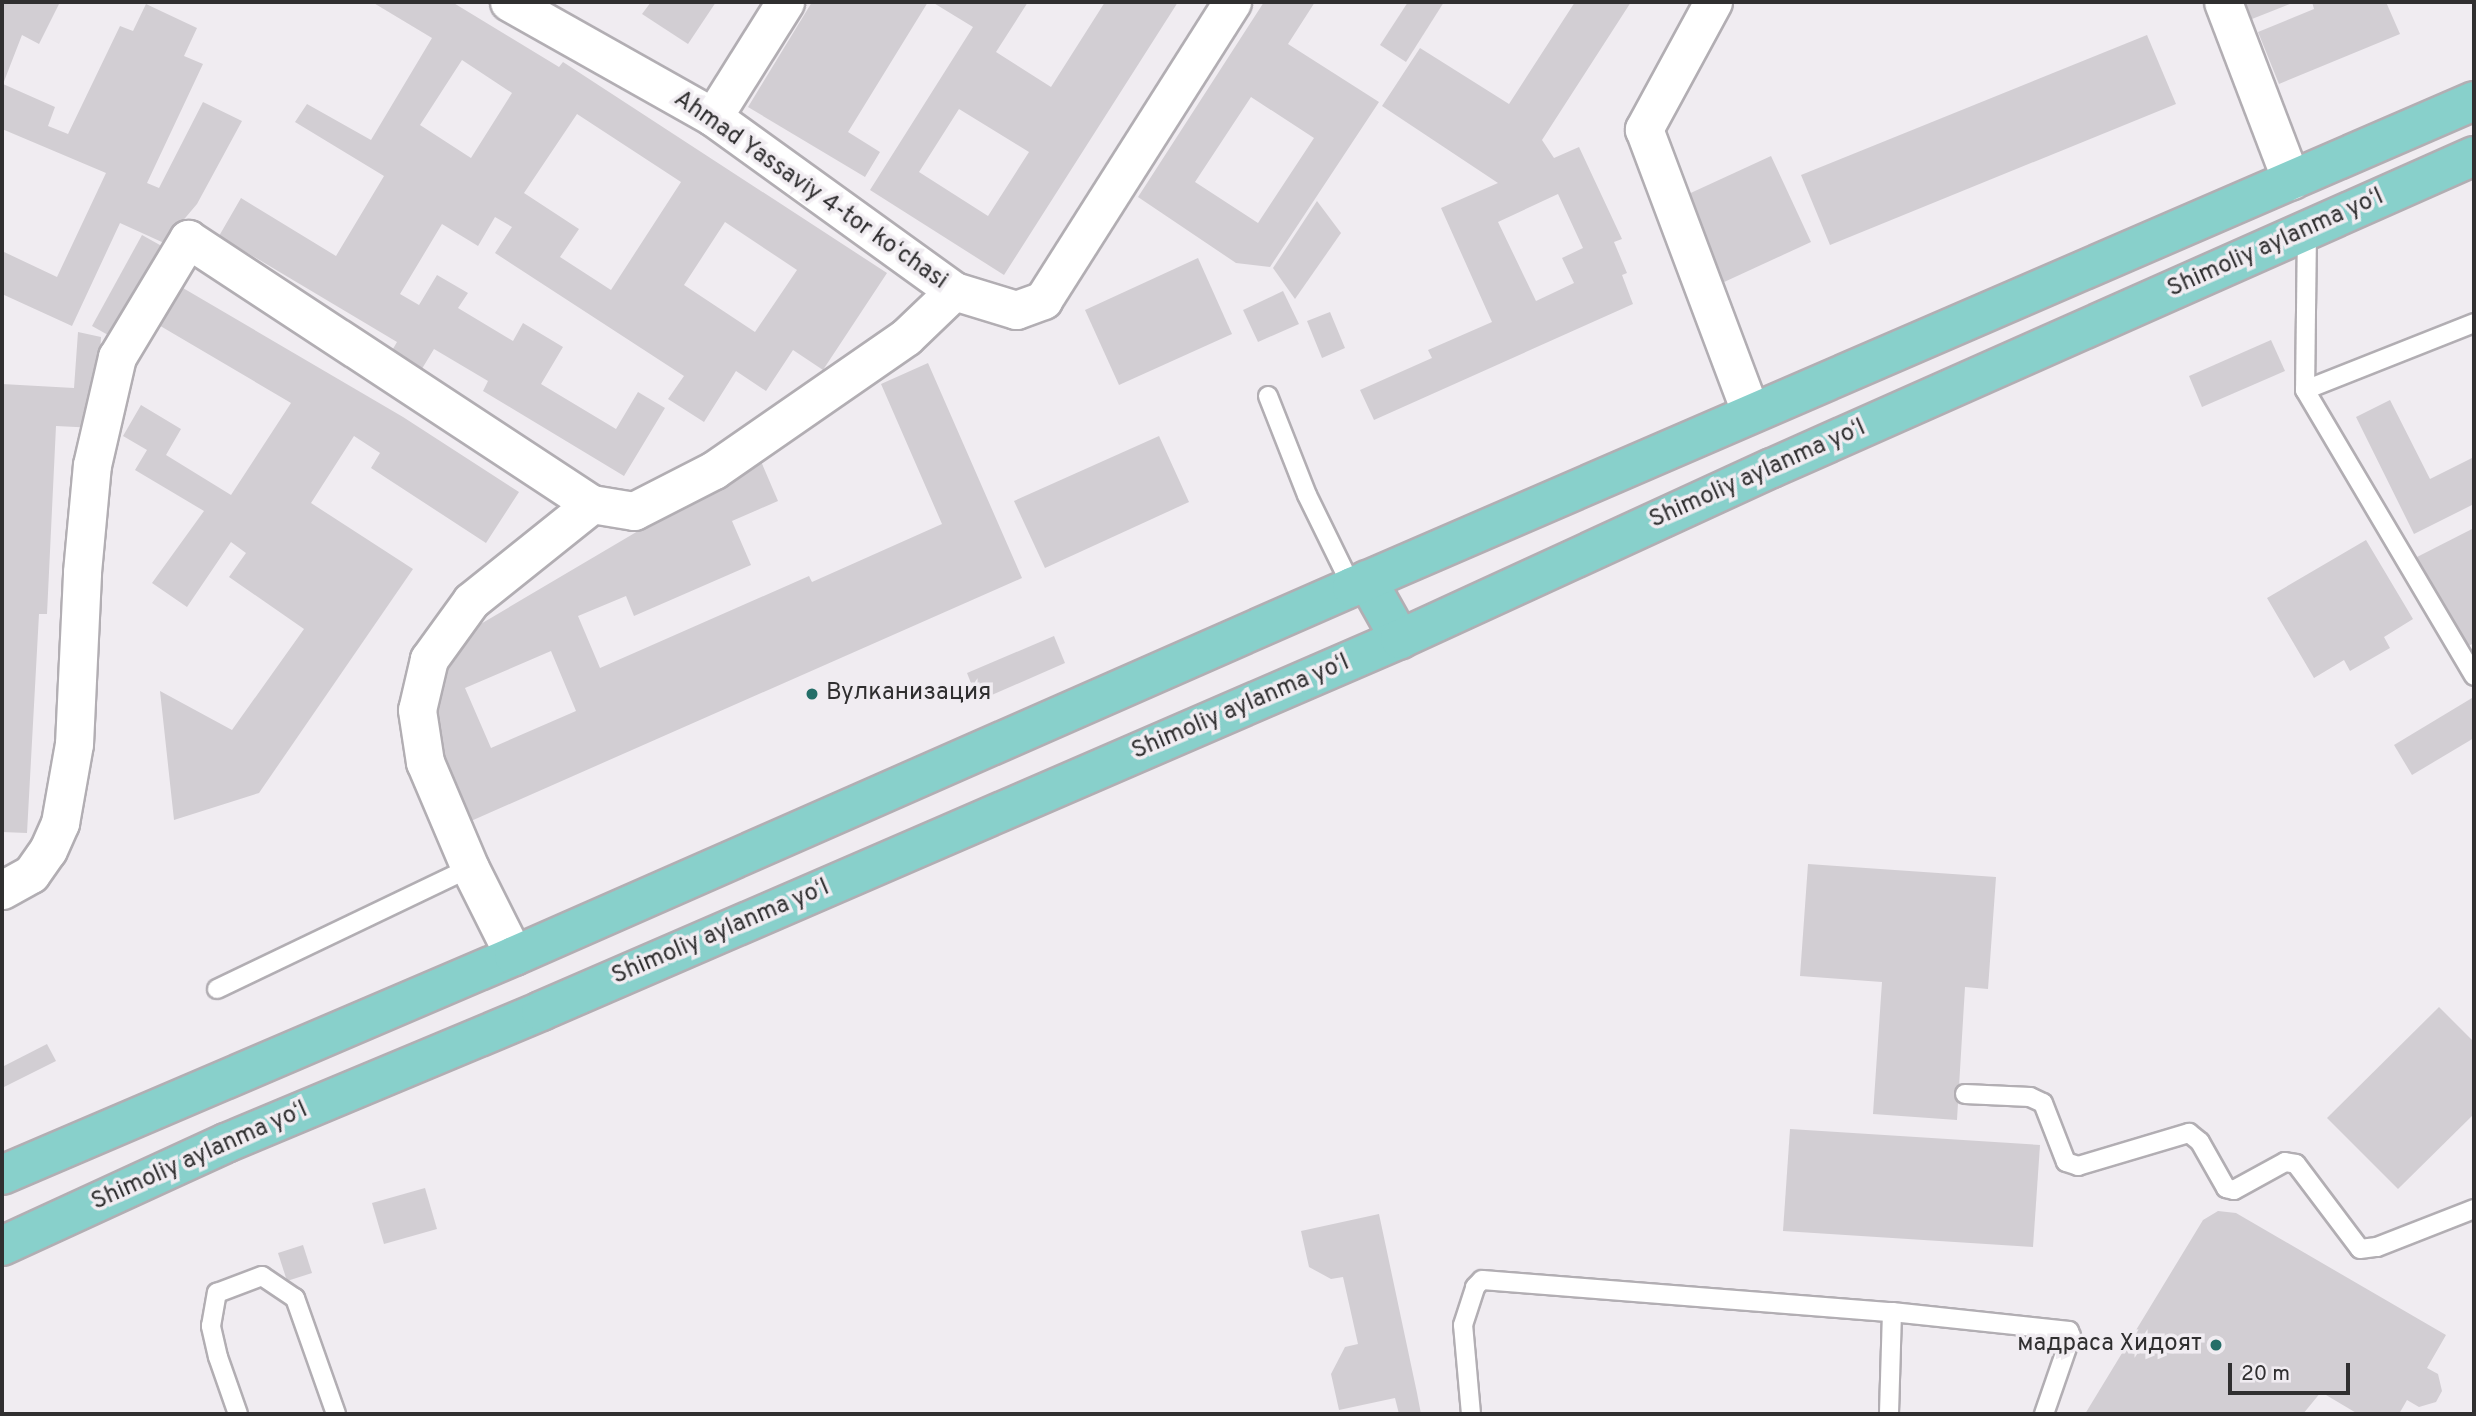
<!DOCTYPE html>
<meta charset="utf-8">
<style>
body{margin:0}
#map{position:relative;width:2476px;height:1416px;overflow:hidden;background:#f0ecf1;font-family:Overpass,sans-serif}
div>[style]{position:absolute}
.building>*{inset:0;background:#d2ced3}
.roads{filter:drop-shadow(2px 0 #b2aeb3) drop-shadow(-2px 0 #b2aeb3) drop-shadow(0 2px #b2aeb3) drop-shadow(0 -2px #b2aeb3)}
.lane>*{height:18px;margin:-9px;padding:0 9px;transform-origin:9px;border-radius:9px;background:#fff}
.street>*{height:37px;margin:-18.5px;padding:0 18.5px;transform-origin:18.5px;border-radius:18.5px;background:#fff}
.primary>*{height:38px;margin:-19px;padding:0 19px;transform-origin:19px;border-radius:19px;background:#88d0cb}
.dots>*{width:19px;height:19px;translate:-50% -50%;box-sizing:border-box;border:4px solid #f0ecf1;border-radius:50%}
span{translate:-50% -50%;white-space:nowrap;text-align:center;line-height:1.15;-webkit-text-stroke:7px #f0ecf1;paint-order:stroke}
.street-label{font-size:24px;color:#302f30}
.poi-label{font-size:24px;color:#302f30}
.left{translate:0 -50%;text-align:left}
.right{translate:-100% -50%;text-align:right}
.frame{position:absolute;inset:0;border:4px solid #302f30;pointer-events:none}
.scale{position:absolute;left:2228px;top:1363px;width:122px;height:32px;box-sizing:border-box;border:4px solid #302f30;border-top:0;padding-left:9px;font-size:21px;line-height:24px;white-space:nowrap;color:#302f30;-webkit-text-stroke:5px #f0ecf1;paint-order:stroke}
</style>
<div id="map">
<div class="building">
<i style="clip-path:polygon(2px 2px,60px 2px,39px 44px,22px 35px,3px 84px,55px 107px,48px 126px,68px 134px,120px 26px,133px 31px,146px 4px,197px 28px,184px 56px,203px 64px,147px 183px,159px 188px,203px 102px,242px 121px,197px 204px,164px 243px,120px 223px,72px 326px,2px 294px,2px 251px,57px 277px,106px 173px,2px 129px)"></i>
<i style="clip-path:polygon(evenodd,372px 2px,452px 2px,559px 67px,563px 62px,887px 273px,823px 370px,793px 350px,766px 391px,736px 371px,704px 422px,668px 399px,684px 376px,495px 253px,512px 227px,495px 217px,478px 246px,442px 224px,400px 294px,419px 305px,437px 275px,468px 293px,458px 308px,513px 341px,523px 323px,563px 347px,541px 384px,616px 429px,638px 392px,665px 408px,624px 476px,483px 391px,488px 381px,434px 349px,420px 372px,390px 354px,397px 342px,219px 236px,241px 198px,336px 256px,384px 176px,295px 122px,307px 104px,371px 140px,432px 38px,372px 2px,462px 60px,512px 93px,471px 158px,420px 125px,462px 60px,372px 2px,577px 114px,681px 182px,611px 290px,560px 257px,579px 229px,524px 193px,577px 114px,372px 2px,725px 222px,797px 270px,755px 332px,684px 285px,725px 222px)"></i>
<i style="clip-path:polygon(651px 2px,716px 2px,688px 44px,642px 14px)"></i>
<i style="clip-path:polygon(812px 2px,928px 2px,848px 132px,880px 152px,865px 177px,748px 107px)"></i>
<i style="clip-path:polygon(evenodd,932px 2px,1028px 2px,996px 52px,1051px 87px,1105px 2px,1178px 2px,1004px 275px,870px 190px,973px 27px,932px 2px,959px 109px,1029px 152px,988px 216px,919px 172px,959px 109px)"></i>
<i style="clip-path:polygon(evenodd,1264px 2px,1315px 2px,1288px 44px,1379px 102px,1270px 267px,1236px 263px,1138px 197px,1264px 2px,1251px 97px,1314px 138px,1258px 223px,1195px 182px,1251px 97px)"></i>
<i style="clip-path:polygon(1408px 2px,1444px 2px,1406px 62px,1380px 45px)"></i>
<i style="clip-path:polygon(evenodd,1575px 2px,1631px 2px,1542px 140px,1554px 158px,1579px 147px,1622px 239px,1614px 242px,1627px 273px,1622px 275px,1633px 304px,1374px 420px,1360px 390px,1432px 358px,1428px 350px,1492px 322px,1441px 208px,1498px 183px,1382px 106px,1420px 48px,1509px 104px,1575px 2px,1558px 194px,1583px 248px,1562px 258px,1574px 283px,1536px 301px,1498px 222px,1558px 194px)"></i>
<i style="clip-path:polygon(2245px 2px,2295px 2px,2252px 19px)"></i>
<i style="clip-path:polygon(2312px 2px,2386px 2px,2400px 34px,2279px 84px,2258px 32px,2314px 9px)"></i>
<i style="clip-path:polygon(2147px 35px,2176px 104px,1830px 245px,1801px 175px)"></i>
<i style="clip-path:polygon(1771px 156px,1811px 242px,1722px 283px,1682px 197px)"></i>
<i style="clip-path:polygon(1317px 201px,1341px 233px,1295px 299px,1273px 268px)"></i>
<i style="clip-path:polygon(142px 235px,167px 249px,117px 340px,92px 326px)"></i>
<i style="clip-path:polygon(1198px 258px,1232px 334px,1119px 385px,1085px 310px)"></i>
<i style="clip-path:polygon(171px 281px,403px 417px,519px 492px,486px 543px,371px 468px,380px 453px,354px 436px,311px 503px,413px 569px,259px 793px,174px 820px,160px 691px,232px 730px,304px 629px,229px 577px,246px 553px,231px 542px,187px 607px,152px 583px,204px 511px,135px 470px,147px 450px,123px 436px,141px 405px,181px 429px,166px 455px,231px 495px,291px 403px,157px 324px)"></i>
<i style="clip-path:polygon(1283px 291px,1299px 324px,1258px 342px,1243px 310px)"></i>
<i style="clip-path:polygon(1330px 312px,1345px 348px,1322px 358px,1307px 321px)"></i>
<i style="clip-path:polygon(78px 332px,101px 337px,96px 428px,56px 426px,47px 614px,39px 614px,27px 833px,2px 832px,2px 384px,74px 388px)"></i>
<i style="clip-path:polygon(2271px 340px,2285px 371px,2202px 407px,2189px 376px)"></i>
<i style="clip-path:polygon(evenodd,928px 363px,1022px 578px,471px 821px,421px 709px,479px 625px,760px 459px,778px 501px,732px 521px,751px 565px,634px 616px,626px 596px,578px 616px,600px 668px,809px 576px,812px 582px,942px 524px,881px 384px,928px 363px,551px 651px,576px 711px,491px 748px,465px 688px,551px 651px)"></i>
<i style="clip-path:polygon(2390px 400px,2430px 479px,2474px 457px,2474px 504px,2414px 534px,2356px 417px)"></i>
<i style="clip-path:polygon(1159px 436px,1189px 502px,1045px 568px,1014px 501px)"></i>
<i style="clip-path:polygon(2474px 528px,2474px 643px,2463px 649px,2417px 557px)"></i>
<i style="clip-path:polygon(2366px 540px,2413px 619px,2384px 637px,2390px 648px,2350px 671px,2344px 660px,2314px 678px,2267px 598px)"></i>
<i style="clip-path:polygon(1054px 636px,1065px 663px,978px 701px,967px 673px)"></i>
<i style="clip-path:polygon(2472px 698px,2474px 738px,2412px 775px,2394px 745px)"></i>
<i style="clip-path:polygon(1808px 864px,1996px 877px,1988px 989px,1965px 987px,1957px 1120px,1873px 1114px,1882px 982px,1800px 976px)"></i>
<i style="clip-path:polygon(2439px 1007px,2474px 1042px,2474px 1114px,2398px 1189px,2327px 1118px)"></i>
<i style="clip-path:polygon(47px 1044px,56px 1061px,2px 1088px,2px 1067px)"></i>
<i style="clip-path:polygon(1790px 1129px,2040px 1145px,2033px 1247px,1783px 1231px)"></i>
<i style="clip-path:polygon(425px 1188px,437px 1229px,384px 1244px,372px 1203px)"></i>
<i style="clip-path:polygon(2218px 1211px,2236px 1213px,2446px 1335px,2427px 1368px,2438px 1374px,2442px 1391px,2436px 1402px,2419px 1407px,2407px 1400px,2399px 1414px,2358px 1414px,2321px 1392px,2303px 1414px,2085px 1414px,2203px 1220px)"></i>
<i style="clip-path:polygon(1379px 1214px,1417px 1393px,1421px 1414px,1399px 1414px,1395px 1398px,1339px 1410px,1331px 1374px,1345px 1347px,1358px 1344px,1343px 1277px,1331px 1279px,1309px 1267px,1301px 1231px)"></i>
<i style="clip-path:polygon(303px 1245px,312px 1273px,287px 1281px,278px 1253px)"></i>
</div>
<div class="roads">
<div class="lane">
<i style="left:2307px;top:229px;width:161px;rotate:90.7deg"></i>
<i style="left:2305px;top:390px;width:332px;rotate:59.4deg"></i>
<i style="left:2305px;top:390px;width:182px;rotate:-21.6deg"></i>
<i style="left:1268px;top:396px;width:106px;rotate:68.5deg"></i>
<i style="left:1307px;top:495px;width:102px;rotate:63.9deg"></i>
<i style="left:217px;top:989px;width:280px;rotate:-25.6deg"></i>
<i style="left:1965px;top:1094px;width:65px;rotate:2.6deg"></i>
<i style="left:2030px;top:1097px;width:14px;rotate:25deg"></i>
<i style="left:2043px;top:1103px;width:63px;rotate:68.7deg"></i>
<i style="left:2066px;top:1162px;width:13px;rotate:18deg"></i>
<i style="left:2078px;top:1166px;width:116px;rotate:-16.6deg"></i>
<i style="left:2189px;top:1133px;width:14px;rotate:39deg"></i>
<i style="left:2200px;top:1142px;width:53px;rotate:60.5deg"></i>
<i style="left:2226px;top:1188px;width:8px;rotate:14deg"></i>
<i style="left:2234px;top:1190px;width:58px;rotate:-28.8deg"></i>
<i style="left:2285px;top:1162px;width:11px;rotate:10deg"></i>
<i style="left:2296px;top:1164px;width:106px;rotate:53deg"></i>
<i style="left:2360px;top:1249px;width:17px;rotate:-7deg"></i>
<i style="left:2377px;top:1247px;width:104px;rotate:-21.4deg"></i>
<i style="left:1892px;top:1312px;width:178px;rotate:6.1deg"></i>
<i style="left:2069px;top:1331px;width:5px;rotate:68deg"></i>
<i style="left:2071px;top:1336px;width:83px;rotate:109.1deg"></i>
<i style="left:238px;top:1414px;width:60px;rotate:-109.3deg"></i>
<i style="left:218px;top:1357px;width:32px;rotate:-103deg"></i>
<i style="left:211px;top:1326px;width:34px;rotate:-80deg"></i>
<i style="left:217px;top:1293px;width:48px;rotate:-20.7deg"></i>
<i style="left:262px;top:1276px;width:40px;rotate:34deg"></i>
<i style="left:295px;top:1298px;width:123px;rotate:70.5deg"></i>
<i style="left:1471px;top:1414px;width:89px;rotate:-95.1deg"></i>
<i style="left:1463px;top:1325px;width:40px;rotate:-72deg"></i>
<i style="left:1475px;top:1287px;width:10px;rotate:-45deg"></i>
<i style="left:1482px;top:1280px;width:411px;rotate:4.5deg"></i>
<i style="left:1892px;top:1312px;width:102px;rotate:91.7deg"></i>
</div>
<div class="street">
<i style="left:509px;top:2px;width:234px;rotate:29.4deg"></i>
<i style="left:713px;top:117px;width:297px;rotate:35.8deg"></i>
<i style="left:954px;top:291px;width:66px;rotate:136.2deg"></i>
<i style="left:906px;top:337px;width:234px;rotate:145.3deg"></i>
<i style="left:714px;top:470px;width:90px;rotate:152.9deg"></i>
<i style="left:634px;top:511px;width:43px;rotate:-170.5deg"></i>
<i style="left:592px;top:504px;width:155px;rotate:141.3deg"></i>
<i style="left:471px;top:601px;width:72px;rotate:125.9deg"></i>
<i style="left:429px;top:659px;width:52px;rotate:103.2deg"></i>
<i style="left:417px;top:710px;width:53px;rotate:81.3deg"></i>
<i style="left:425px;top:762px;width:115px;rotate:67deg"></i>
<i style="left:470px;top:868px;width:98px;rotate:63.4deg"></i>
<i style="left:1713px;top:2px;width:145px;rotate:118.5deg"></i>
<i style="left:1644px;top:129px;width:303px;rotate:69.4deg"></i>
<i style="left:2223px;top:2px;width:191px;rotate:69.1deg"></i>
<i style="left:713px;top:117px;width:136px;rotate:-57.9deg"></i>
<i style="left:954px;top:291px;width:65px;rotate:17deg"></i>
<i style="left:1016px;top:310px;width:29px;rotate:-20deg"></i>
<i style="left:1043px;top:300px;width:353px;rotate:-57.6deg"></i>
<i style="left:2px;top:890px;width:33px;rotate:-29deg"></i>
<i style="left:31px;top:874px;width:29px;rotate:-55deg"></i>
<i style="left:48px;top:850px;width:30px;rotate:-66deg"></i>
<i style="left:60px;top:823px;width:80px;rotate:-80deg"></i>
<i style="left:74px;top:744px;width:172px;rotate:-87.3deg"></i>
<i style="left:82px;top:572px;width:107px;rotate:-84.7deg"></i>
<i style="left:92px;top:465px;width:111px;rotate:-77deg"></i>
<i style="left:117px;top:357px;width:138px;rotate:-59deg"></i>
<i style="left:188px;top:239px;width:483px;rotate:33.3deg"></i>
</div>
<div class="primary">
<i style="left:1367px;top:580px;width:68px;rotate:60.8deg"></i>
<i style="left:2px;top:1175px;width:557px;rotate:-23.16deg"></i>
<i style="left:514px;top:956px;width:916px;rotate:-23.77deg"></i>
<i style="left:1352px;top:587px;width:1223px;rotate:-23.42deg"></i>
<i style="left:2px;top:1246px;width:247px;rotate:-24.7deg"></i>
<i style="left:226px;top:1143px;width:342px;rotate:-22.7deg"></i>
<i style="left:541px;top:1011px;width:936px;rotate:-23.42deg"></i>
<i style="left:1400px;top:639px;width:409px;rotate:-24.7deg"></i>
<i style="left:1772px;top:468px;width:768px;rotate:-23.96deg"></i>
</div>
</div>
<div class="dots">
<i style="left:812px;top:694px;background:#246e68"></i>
<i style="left:2216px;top:1345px;background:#246e68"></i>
</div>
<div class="street-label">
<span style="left:810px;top:191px;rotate:35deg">Ahmad Yassaviy 4-tor koʻchasi</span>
<span style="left:2276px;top:244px;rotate:-24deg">Shimoliy aylanma yoʻl</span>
<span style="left:1758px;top:475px;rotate:-24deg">Shimoliy aylanma yoʻl</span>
<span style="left:1241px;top:708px;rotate:-23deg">Shimoliy aylanma yoʻl</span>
<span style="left:721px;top:933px;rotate:-23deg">Shimoliy aylanma yoʻl</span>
<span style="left:200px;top:1157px;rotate:-24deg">Shimoliy aylanma yoʻl</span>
</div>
<div class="poi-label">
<span class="left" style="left:826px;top:694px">Вулканизация</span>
<span class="right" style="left:2202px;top:1345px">мадраса Хидоят</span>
</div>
<div class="frame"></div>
<div class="scale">20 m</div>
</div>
